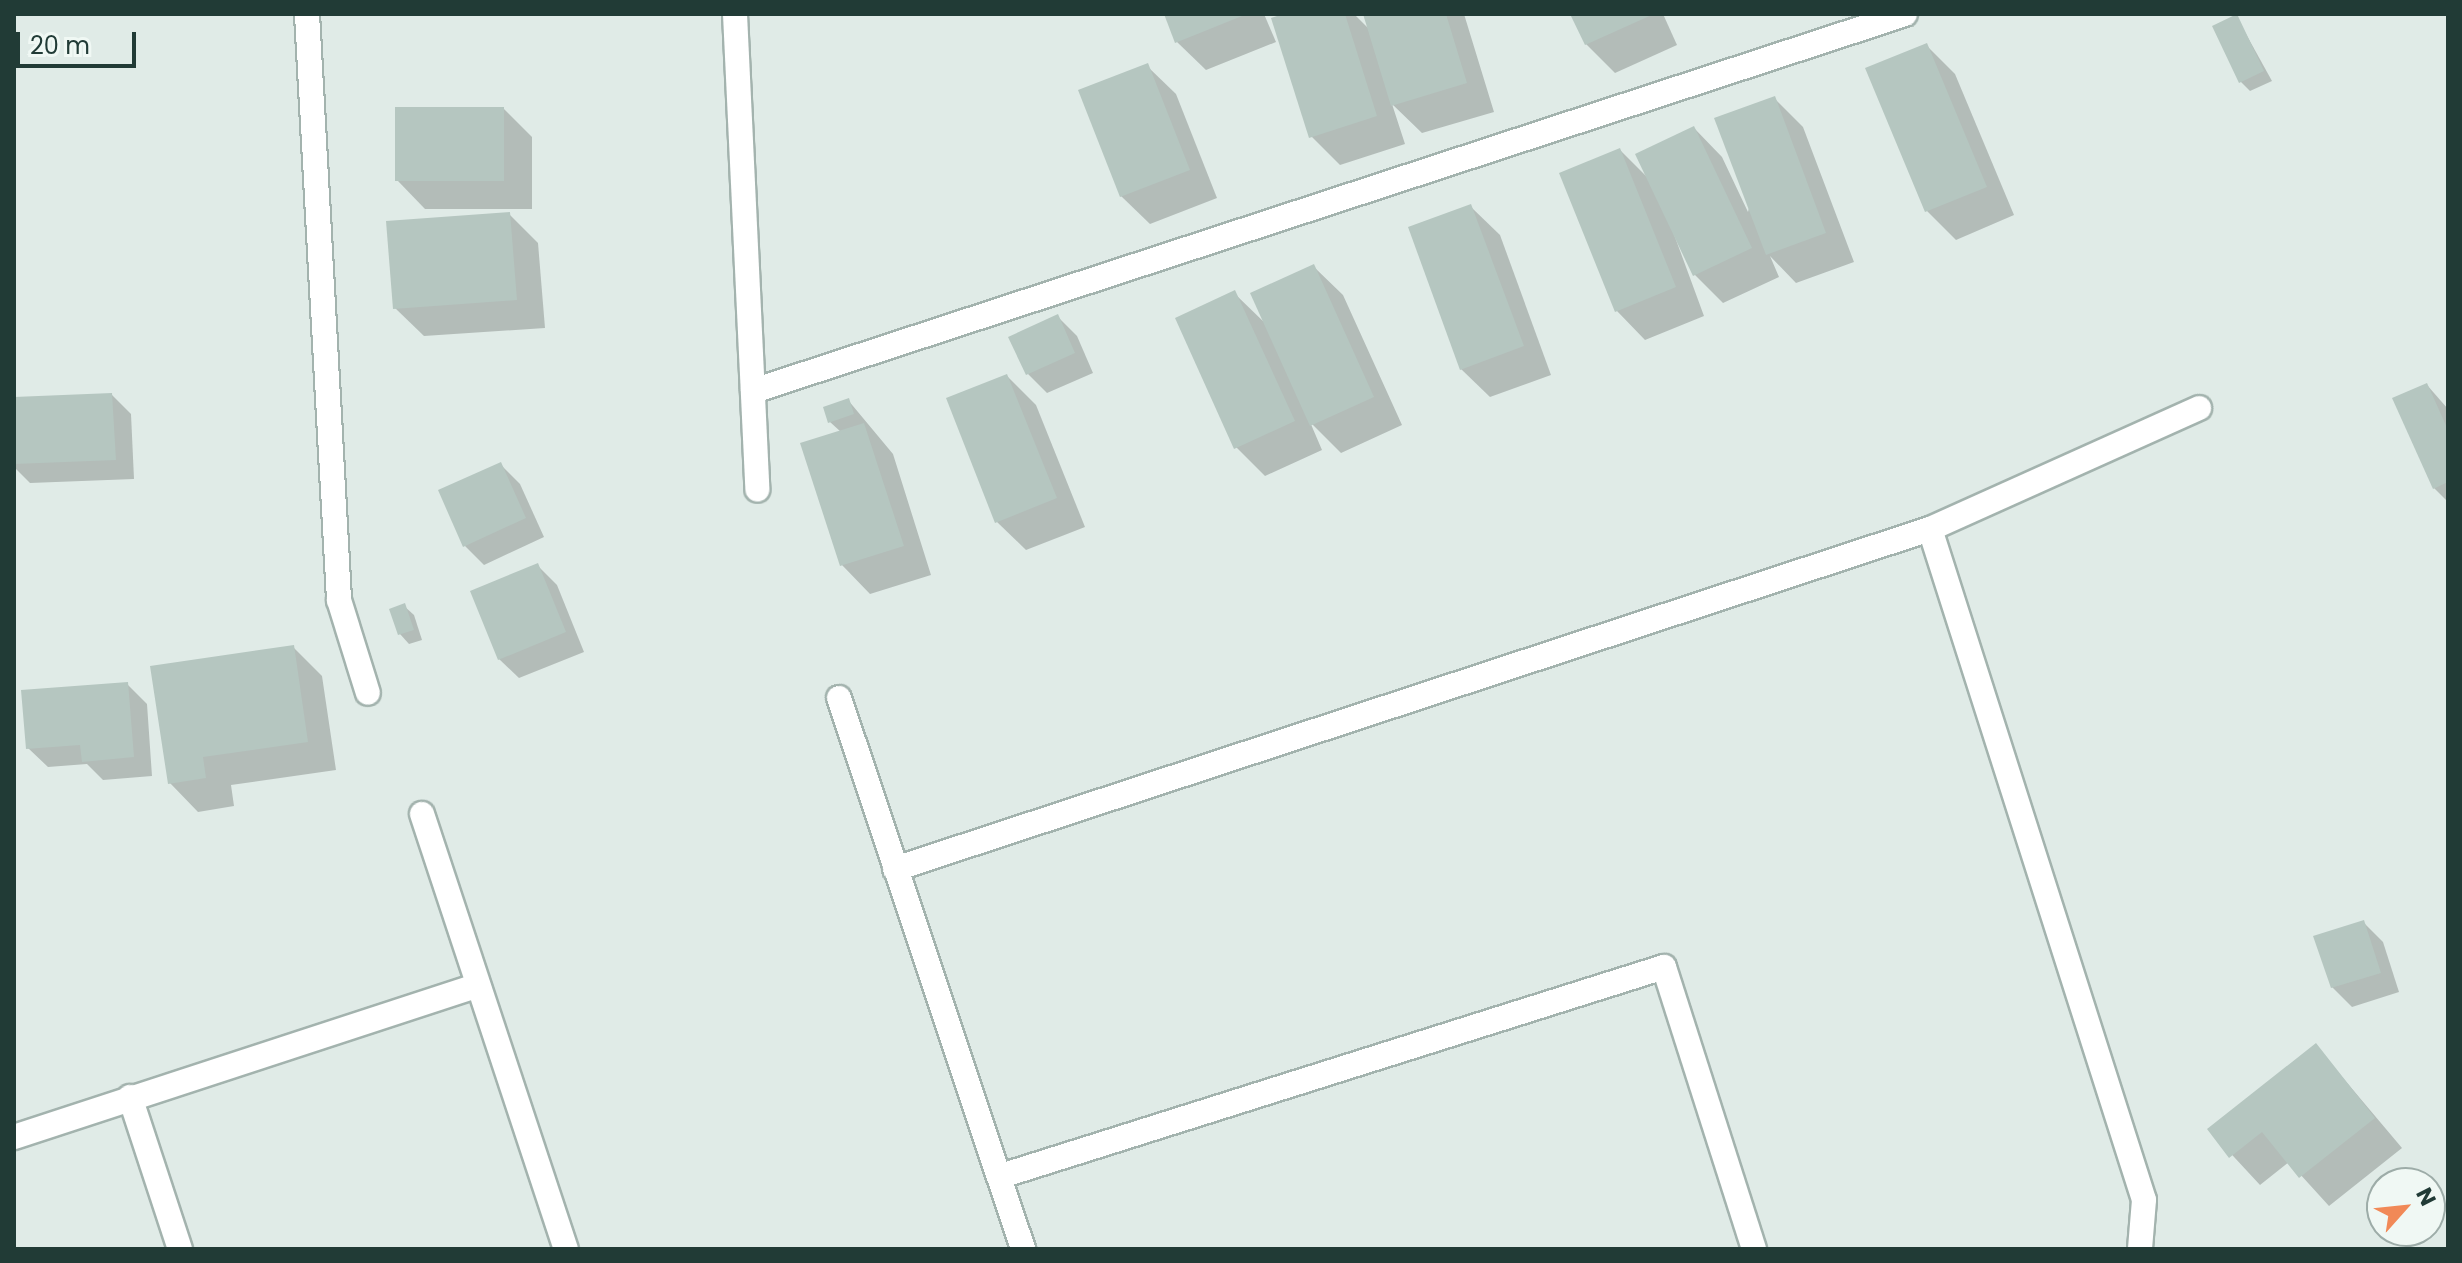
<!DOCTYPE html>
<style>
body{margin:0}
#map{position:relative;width:2462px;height:1263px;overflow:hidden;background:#e0ebe7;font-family:Poppins,sans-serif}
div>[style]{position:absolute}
.shadow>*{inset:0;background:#0003}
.building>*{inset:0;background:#b5c6c0}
.roads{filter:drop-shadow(2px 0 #a3b3ae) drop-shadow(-2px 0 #a3b3ae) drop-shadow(0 2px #a3b3ae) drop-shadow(0 -2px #a3b3ae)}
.minor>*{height:24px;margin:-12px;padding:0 12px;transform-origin:12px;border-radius:12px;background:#fff}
span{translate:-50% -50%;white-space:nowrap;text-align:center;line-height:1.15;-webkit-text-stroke:6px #f0f8f4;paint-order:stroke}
.frame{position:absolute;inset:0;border:16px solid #213b36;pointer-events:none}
.north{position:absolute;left:2366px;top:1167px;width:80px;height:80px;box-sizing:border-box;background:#f0f8f4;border:2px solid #9daca8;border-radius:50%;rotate:63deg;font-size:22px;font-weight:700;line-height:32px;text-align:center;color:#213b36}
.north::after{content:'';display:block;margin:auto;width:28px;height:36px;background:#f18957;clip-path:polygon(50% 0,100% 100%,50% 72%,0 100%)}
.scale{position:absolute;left:16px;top:32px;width:120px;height:36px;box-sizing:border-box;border:4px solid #213b36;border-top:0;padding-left:10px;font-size:24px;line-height:28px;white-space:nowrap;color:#213b36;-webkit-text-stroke:6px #f0f8f4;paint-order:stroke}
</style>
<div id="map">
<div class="shadow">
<i style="clip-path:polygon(1166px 14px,1264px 14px,1276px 42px,1206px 70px,1177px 42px)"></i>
<i style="clip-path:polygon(1289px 14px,1354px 14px,1370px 30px,1365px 14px,1464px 14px,1494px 112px,1422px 133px,1392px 104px,1405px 144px,1340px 165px,1311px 136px)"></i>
<i style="clip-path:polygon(1573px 14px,1663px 14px,1677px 45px,1615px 73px,1586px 44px)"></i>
<i style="clip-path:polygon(2236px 16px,2272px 81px,2250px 91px,2241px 82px)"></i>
<i style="clip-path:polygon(1926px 45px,1955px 74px,2014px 215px,1956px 240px,1927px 211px)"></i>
<i style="clip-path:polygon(1147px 66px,1176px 94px,1217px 198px,1150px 224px,1121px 196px)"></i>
<i style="clip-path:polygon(1774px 98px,1803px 127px,1854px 262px,1796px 283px,1770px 256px,1779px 277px,1723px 303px,1695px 275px,1668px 218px,1704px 316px,1645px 340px,1617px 311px,1620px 150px,1649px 179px,1694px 128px,1722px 157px,1748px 212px)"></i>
<i style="clip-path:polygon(504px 109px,532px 137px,532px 209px,425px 209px,397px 180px)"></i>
<i style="clip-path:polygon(1471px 207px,1500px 235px,1551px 375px,1490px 397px,1461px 369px)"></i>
<i style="clip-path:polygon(509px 214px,538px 243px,545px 328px,424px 336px,395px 308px)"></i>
<i style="clip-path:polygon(1314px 267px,1343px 295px,1402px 425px,1341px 453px,1310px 422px,1322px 450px,1265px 476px,1236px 447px,1234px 293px,1267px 325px)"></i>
<i style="clip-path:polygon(1057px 316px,1077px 336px,1093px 373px,1047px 393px,1028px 374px)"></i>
<i style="clip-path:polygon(1007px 376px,1036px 405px,1085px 527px,1026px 550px,997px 522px)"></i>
<i style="clip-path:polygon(2427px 385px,2448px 409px,2448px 502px,2434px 488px)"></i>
<i style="clip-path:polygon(112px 395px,131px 414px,134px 479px,30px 483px,14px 467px,14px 399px)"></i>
<i style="clip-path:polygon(848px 400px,893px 454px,931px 575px,870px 594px,842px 565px,841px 432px,830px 422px)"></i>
<i style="clip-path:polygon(500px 464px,520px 484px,544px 537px,484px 565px,465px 546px)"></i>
<i style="clip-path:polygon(538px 566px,557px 585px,584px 652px,519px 678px,499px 659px)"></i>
<i style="clip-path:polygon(404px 606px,414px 615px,422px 640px,409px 644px,400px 634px)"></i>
<i style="clip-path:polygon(293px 647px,322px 676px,336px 770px,231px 785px,234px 806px,198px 812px,170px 783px)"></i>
<i style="clip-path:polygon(127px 684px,147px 704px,152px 776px,103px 780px,87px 764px,48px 767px,28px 748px)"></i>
<i style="clip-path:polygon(2363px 922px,2383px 942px,2399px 992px,2352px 1007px,2332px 987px)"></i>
<i style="clip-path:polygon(2316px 1046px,2402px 1148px,2329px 1206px,2289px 1162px,2260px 1185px,2209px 1130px)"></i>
</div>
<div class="building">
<i style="clip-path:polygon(1164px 14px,1247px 14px,1175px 43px)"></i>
<i style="clip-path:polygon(1283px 14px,1345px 14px,1377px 116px,1309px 138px,1271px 18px)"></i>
<i style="clip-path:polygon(1363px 14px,1446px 14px,1467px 83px,1391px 106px)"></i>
<i style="clip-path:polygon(1570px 14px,1654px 14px,1585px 45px)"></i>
<i style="clip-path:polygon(2237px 14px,2264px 71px,2239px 83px,2212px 26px)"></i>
<i style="clip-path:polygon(1927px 43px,1987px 187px,1925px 212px,1865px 68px)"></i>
<i style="clip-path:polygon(1148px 63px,1190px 170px,1120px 197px,1078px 90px)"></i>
<i style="clip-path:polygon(1775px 96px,1826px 233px,1766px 255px,1714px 118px)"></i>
<i style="clip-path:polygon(395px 107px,504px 107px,504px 181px,395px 181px)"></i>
<i style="clip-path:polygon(1694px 126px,1752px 248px,1693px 276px,1635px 154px)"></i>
<i style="clip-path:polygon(1620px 148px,1676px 287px,1615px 312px,1559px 173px)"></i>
<i style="clip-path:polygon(1471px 204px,1524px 346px,1460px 370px,1408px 227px)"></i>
<i style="clip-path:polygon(510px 212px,517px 300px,393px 309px,386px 221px)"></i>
<i style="clip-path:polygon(1314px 264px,1374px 397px,1310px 426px,1250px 293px)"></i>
<i style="clip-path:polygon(1235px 290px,1295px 421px,1234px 449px,1175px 318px)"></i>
<i style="clip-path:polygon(1058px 314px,1075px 353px,1026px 375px,1008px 337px)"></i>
<i style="clip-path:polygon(1007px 374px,1057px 498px,995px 523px,946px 398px)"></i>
<i style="clip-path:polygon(2427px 383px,2448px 430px,2448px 482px,2433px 489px,2392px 398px)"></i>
<i style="clip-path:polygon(112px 393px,116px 460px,14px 464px,14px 397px)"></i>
<i style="clip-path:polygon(849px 398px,854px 414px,828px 423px,823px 407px)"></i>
<i style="clip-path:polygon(864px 423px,904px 546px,840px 566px,800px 443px)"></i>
<i style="clip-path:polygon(501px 462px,526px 518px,463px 547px,438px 490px)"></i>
<i style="clip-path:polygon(538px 563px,566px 632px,498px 660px,470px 591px)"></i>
<i style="clip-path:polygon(405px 603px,414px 630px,398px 635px,389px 609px)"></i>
<i style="clip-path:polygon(294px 645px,308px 742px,203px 757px,206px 778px,168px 784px,150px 666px)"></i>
<i style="clip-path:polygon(128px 682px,134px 757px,82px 762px,80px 745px,26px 749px,21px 690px)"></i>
<i style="clip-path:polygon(2364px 920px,2381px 973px,2331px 988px,2313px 936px)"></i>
<i style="clip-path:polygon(2316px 1043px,2375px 1118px,2299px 1178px,2262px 1132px,2229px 1158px,2207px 1129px)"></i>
</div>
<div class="roads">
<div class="minor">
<i style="left:307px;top:14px;width:587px;rotate:86.87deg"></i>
<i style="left:339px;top:600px;width:97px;rotate:72.7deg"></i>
<i style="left:735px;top:14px;width:476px;rotate:87.3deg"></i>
<i style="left:753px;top:391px;width:1212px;rotate:-18.12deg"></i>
<i style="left:1930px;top:529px;width:295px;rotate:-24.2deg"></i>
<i style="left:839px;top:698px;width:581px;rotate:71.53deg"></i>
<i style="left:422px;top:814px;width:458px;rotate:71.7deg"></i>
<i style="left:895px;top:869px;width:1089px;rotate:-18.19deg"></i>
<i style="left:1930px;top:529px;width:704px;rotate:72.31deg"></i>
<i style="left:2144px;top:1200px;width:49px;rotate:94.7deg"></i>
<i style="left:130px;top:1097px;width:160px;rotate:71.8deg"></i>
<i style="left:14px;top:1137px;width:488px;rotate:-18.1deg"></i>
<i style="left:1001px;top:1176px;width:695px;rotate:-17.5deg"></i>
<i style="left:1664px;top:967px;width:296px;rotate:72.3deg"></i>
</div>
</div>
<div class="frame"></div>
<div class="north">N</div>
<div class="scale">20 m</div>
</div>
